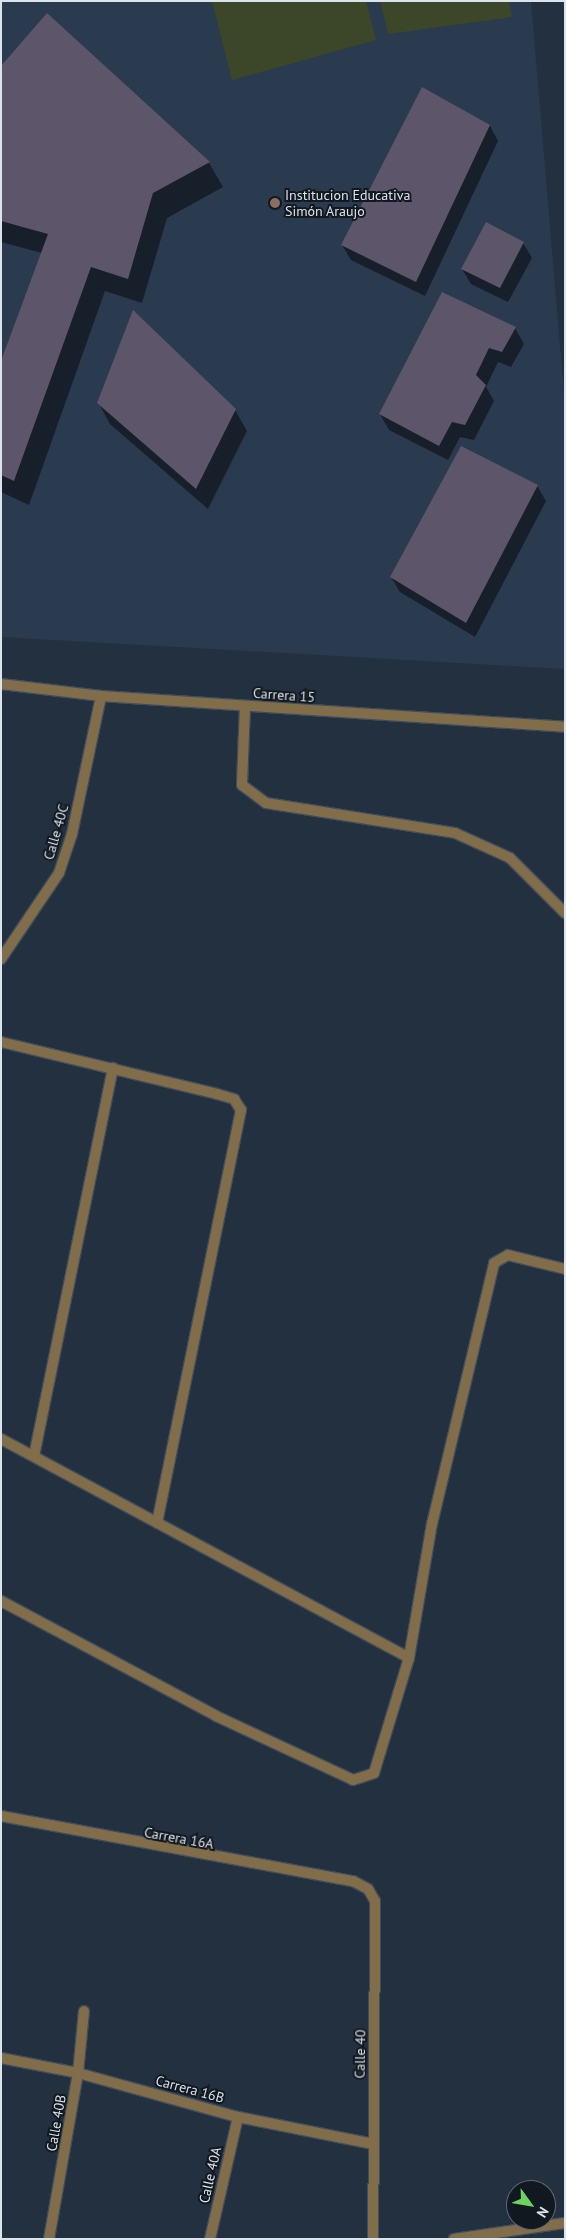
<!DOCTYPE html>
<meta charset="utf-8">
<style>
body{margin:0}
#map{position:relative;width:566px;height:2240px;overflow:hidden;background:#233040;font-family:"PT Sans",sans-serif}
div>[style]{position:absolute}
.built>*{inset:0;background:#2a3a4f}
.green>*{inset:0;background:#3b4728}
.shadow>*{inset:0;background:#0007}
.building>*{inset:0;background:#5d566a}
.roads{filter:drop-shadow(1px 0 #404d5c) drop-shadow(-1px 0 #404d5c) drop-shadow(0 1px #404d5c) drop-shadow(0 -1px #404d5c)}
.service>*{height:10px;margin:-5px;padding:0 5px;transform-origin:5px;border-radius:5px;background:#816d4a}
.minor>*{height:10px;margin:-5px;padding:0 5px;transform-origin:5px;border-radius:5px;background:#816d4a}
.dots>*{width:14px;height:14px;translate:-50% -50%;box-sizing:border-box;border:2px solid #12181f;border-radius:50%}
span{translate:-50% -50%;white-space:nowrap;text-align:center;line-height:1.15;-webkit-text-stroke:4px #12181f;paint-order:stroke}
.poi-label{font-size:14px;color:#dbe3ed}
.left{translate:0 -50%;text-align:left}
.street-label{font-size:14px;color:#dbe3ed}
.frame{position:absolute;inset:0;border:2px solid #dbe3ed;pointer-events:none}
.north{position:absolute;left:506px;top:2180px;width:50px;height:50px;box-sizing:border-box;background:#12181f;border:1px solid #626971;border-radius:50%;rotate:122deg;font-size:14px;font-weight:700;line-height:20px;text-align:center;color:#dbe3ed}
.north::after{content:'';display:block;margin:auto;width:18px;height:22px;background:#6cd362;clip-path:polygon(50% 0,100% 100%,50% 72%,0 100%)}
</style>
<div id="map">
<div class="built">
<i style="clip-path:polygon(1px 1px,531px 1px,565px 405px,565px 669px,1px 637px)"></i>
</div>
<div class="green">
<i style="clip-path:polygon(212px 1px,366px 1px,376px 40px,232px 80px)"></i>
<i style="clip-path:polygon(380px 1px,509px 1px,512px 17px,388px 34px)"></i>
</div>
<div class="shadow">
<i style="clip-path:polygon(47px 15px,209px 163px,223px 187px,167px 218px,142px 303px,105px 291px,29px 505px,1px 492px,1px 365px,42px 253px,1px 242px,1px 68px)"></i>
<i style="clip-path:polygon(490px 126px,498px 141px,425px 296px,351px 260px,342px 245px)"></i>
<i style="clip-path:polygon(523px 243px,532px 258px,508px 302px,471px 284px,462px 269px)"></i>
<i style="clip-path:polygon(515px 328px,524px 344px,511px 367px,498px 362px,486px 387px,494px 401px,474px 440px,460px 437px,448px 460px,389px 430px,380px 414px)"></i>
<i style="clip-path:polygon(98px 402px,235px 410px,247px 431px,208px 509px,110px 424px)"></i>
<i style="clip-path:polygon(537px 486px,546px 501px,475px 637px,400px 592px,391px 577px)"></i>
</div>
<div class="building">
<i style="clip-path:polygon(47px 13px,210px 162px,153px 193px,128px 279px,91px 267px,14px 481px,1px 475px,1px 361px,48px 234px,1px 221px,1px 66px)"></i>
<i style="clip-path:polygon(422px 87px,490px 125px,416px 282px,341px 245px)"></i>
<i style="clip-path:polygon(486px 222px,524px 242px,500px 288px,461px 269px)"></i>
<i style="clip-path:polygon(442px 292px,516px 327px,502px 352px,489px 348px,476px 375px,486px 385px,465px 425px,452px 422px,439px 446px,379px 414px)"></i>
<i style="clip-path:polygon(133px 310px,236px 409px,196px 489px,97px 403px)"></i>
<i style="clip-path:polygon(461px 446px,538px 485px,466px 623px,390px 577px)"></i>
</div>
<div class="roads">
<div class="service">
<i style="left:245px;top:706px;width:79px;rotate:92.2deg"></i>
<i style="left:242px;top:785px;width:30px;rotate:37deg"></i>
<i style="left:266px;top:803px;width:191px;rotate:9deg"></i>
<i style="left:455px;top:833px;width:60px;rotate:24.4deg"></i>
<i style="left:510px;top:858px;width:78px;rotate:45deg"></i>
</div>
<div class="minor">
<i style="left:1px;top:684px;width:101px;rotate:6.8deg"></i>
<i style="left:101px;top:696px;width:465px;rotate:3.8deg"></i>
<i style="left:1px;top:959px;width:104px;rotate:-56deg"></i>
<i style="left:59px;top:873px;width:41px;rotate:-71.6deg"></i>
<i style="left:72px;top:834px;width:141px;rotate:-78.1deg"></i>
<i style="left:1px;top:1042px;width:222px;rotate:13.5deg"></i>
<i style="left:217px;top:1094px;width:18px;rotate:16deg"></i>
<i style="left:234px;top:1099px;width:13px;rotate:58deg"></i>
<i style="left:241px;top:1110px;width:421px;rotate:101.5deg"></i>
<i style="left:1px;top:1439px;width:463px;rotate:28.2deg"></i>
<i style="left:34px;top:1456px;width:396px;rotate:-78.5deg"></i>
<i style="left:1px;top:1601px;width:244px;rotate:28.1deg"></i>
<i style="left:216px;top:1716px;width:151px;rotate:25deg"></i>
<i style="left:353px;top:1780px;width:22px;rotate:-18deg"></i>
<i style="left:374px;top:1773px;width:120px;rotate:-73.1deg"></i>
<i style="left:409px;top:1658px;width:136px;rotate:-80.3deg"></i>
<i style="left:432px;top:1524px;width:268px;rotate:-76.6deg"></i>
<i style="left:494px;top:1263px;width:16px;rotate:-30deg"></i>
<i style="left:508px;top:1255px;width:59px;rotate:13.8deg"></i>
<i style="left:1px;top:1816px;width:358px;rotate:10.5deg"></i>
<i style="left:353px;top:1881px;width:17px;rotate:28deg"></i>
<i style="left:368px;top:1889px;width:14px;rotate:60deg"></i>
<i style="left:375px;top:1901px;width:338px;rotate:90.3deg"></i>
<i style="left:1px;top:2058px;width:78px;rotate:11deg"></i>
<i style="left:78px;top:2073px;width:166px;rotate:15.4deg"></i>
<i style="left:238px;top:2117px;width:138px;rotate:11.3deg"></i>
<i style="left:49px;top:2239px;width:169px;rotate:-80.1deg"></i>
<i style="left:78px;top:2073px;width:62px;rotate:-84.5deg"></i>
<i style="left:210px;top:2239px;width:125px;rotate:-77.1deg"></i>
<i style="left:454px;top:2239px;width:112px;rotate:-8.2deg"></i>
</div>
</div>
<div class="dots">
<i style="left:275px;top:203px;background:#8d6e63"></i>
</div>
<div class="poi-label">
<span class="left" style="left:285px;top:203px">Institucion Educativa<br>Simón Araujo</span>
</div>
<div class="street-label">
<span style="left:284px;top:695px;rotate:4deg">Carrera 15</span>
<span style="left:56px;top:832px;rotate:-74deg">Calle 40C</span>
<span style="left:179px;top:1838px;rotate:10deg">Carrera 16A</span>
<span style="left:360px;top:2054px;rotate:-89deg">Calle 40</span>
<span style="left:190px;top:2089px;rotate:15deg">Carrera 16B</span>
<span style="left:56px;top:2123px;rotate:-80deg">Calle 40B</span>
<span style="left:210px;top:2175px;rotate:-77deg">Calle 40A</span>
</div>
<div class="frame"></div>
<div class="north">N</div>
</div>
